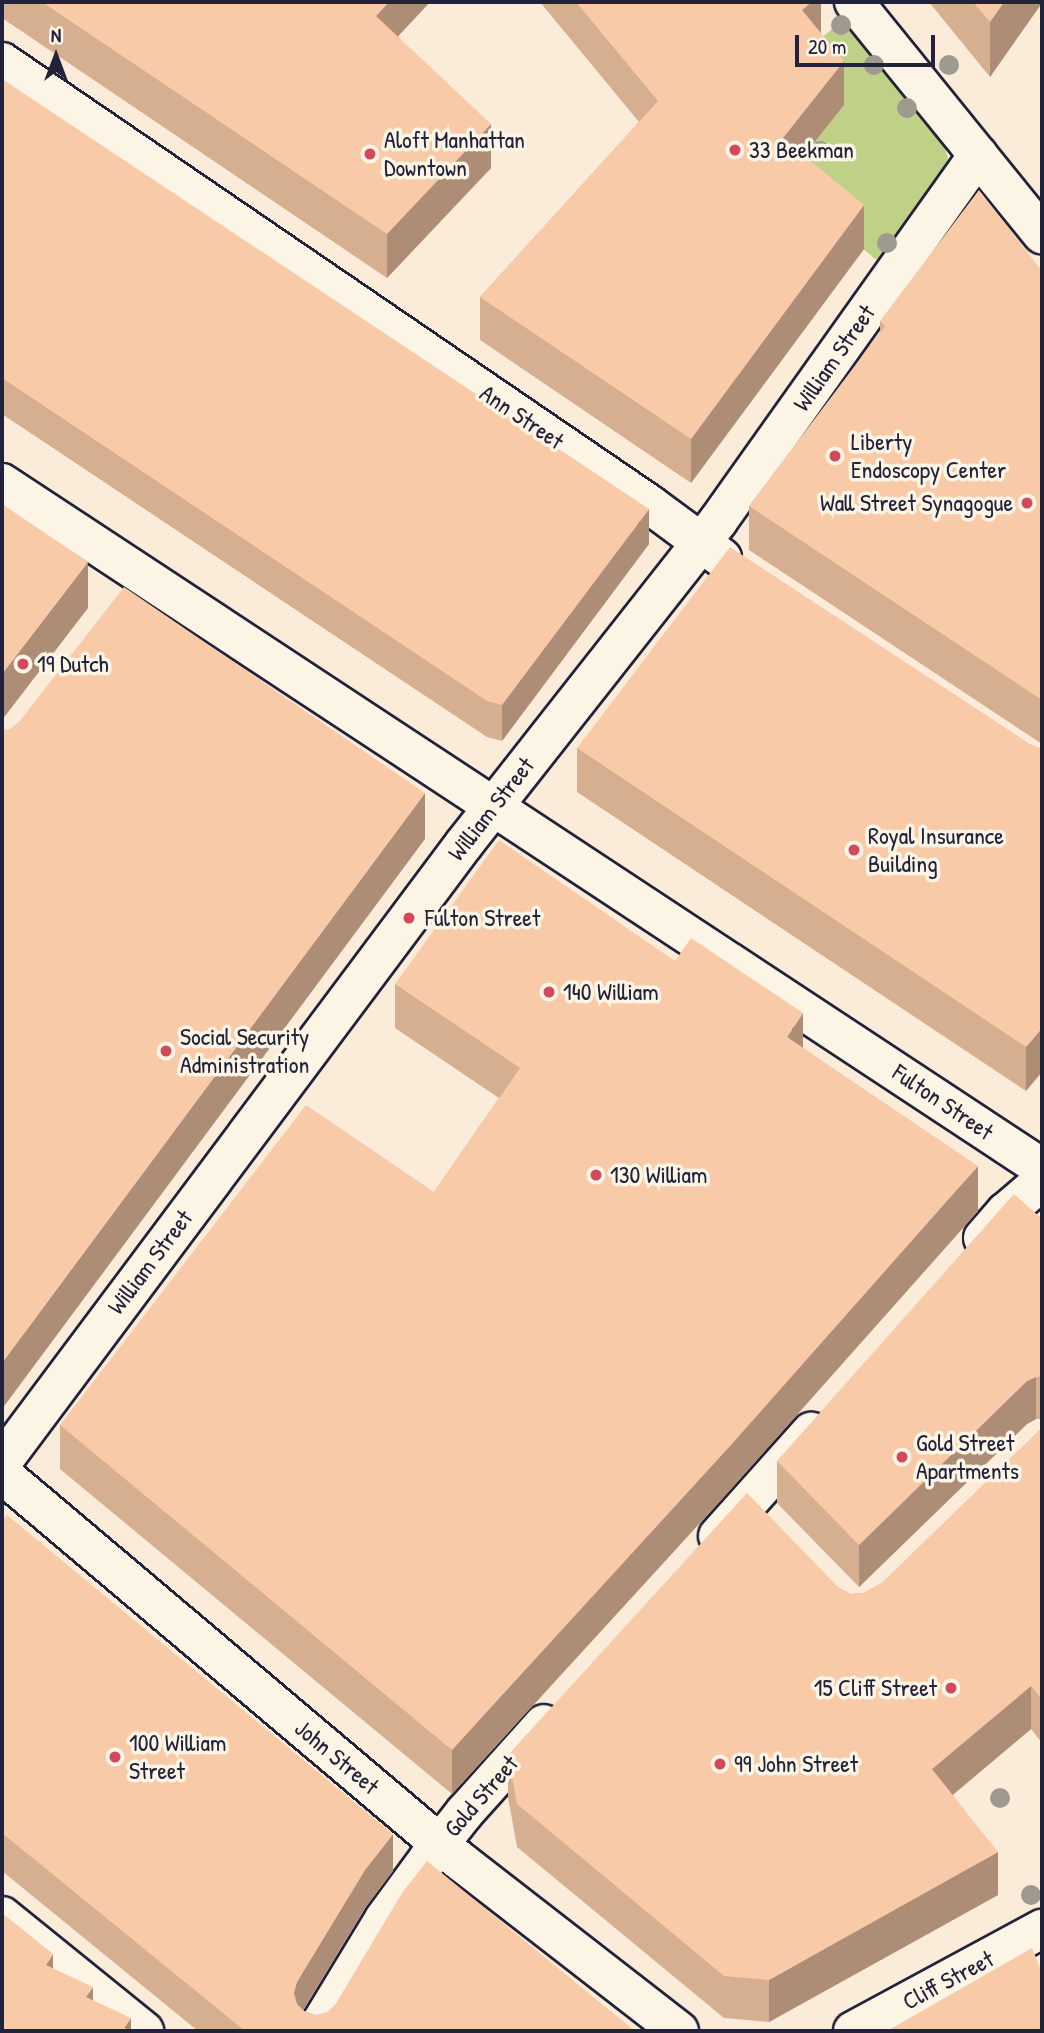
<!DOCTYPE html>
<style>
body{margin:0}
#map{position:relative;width:1044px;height:2033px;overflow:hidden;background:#fbecd9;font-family:"Patrick Hand",sans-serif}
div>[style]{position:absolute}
.green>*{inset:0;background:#bed187}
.roads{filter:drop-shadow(2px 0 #22223b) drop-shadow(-2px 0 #22223b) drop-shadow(0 2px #22223b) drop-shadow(0 -2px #22223b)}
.minor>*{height:38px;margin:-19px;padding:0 19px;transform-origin:19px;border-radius:19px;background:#fcf5e5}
.trees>*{width:20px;height:20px;margin:-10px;border-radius:50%;background:#9e9a8f}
.wall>*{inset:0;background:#d6ae90}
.shaded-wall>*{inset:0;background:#ae8d76}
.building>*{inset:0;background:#f9caa8}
.dots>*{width:19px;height:19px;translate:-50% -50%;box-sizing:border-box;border:4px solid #fcf5e5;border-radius:50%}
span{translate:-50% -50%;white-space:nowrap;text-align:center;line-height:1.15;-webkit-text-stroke:7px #fcf5e5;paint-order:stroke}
.poi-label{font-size:24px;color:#22223b}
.left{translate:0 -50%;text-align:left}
.right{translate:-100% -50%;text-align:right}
.street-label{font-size:24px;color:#22223b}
.frame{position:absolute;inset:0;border:4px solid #22223b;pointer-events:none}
.north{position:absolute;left:21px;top:21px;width:70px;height:70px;-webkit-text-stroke:5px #fcf5e5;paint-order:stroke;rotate:0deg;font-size:19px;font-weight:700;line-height:28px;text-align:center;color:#22223b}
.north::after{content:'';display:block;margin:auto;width:24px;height:32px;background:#22223b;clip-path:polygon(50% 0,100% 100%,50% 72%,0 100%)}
.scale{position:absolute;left:795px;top:35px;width:140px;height:32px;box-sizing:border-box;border:4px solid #22223b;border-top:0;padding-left:9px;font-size:21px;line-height:24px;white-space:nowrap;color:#22223b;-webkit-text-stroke:5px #fcf5e5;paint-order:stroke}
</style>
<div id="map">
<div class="green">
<i style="clip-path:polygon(844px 19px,945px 148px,948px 158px,948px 167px,879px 262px,783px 182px,844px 105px,802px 54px)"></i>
</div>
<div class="roads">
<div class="minor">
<i style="left:854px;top:2px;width:299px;rotate:51deg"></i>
<i style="left:2px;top:62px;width:784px;rotate:34.34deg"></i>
<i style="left:649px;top:504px;width:91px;rotate:36.5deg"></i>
<i style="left:2px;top:483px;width:1245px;rotate:33.37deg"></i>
<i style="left:983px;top:1238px;width:35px;rotate:-49deg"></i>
<i style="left:1006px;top:1212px;width:48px;rotate:-40.7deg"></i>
<i style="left:2px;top:1462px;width:772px;rotate:-53.22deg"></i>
<i style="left:464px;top:844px;width:411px;rotate:-51.8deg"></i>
<i style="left:718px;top:521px;width:449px;rotate:-54.6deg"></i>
<i style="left:2px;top:1474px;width:600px;rotate:40.2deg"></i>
<i style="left:460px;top:1861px;width:277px;rotate:37.8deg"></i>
<i style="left:718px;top:1536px;width:140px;rotate:-48.2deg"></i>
<i style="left:2px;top:1916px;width:183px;rotate:39deg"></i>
<i style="left:316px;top:2031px;width:131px;rotate:-58.7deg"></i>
<i style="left:384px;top:1919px;width:74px;rotate:-53.7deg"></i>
<i style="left:428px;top:1859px;width:60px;rotate:-51.8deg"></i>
<i style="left:465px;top:1812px;width:118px;rotate:-48.1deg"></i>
<i style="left:853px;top:2031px;width:215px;rotate:-28.4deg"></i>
</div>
</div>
<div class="trees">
<i style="left:841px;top:25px"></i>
<i style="left:874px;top:65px"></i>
<i style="left:949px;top:65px"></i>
<i style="left:907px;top:108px"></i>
<i style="left:820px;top:151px"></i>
<i style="left:887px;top:243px"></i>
<i style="left:1000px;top:1798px"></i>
<i style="left:1031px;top:1895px"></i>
</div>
<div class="wall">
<i style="clip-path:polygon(2px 2px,430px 2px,398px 36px,491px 168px,387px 278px,2px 18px)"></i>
<i style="clip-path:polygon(540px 2px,821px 2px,821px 33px,844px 105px,804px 155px,864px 249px,691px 483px,480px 340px,480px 297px,639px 122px)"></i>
<i style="clip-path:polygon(929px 2px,1042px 2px,990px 77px)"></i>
<i style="clip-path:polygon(2px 79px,649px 544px,502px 741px,487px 737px,2px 414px)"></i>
<i style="clip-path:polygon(1042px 271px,1042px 744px,749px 550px,749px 506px,880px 333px,880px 321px)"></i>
<i style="clip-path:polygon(1030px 744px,1026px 1091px,577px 792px,577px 748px)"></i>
<i style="clip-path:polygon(395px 984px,803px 1048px,978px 1211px,731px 1489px,452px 1794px,60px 1469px,60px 1425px,434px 1192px,499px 1098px,395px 1028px)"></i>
<i style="clip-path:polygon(1042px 1219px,1042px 1419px,1036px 1419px,1027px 1424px,859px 1587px,777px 1503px,777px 1461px)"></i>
<i style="clip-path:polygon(1042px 1428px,1042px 1743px,1031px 1729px,953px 1795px,998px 1895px,769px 2022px,724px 2018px,517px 1847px,508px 1797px,508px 1755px,839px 1588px,851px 1594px,863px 1593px,882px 1583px)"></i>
<i style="clip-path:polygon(2px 1521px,393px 1871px,365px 1908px,303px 2010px,304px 2011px,316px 2015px,635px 2031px,198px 2031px,2px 1871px)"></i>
</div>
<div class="shaded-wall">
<i style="clip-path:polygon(389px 2px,430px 2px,376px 60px,376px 16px)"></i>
<i style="clip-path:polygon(812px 2px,821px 2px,821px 37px,802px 10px)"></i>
<i style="clip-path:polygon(1004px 2px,1042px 2px,1042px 3px,990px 77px,990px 22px)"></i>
<i style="clip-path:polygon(844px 61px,844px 105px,783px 182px,783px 138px)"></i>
<i style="clip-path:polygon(491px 124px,491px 168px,387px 278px,387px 234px)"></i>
<i style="clip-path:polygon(864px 205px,864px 249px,691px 483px,691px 439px)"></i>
<i style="clip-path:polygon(649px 509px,649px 544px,502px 741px,502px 705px)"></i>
<i style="clip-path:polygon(88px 562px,88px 608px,2px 720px,2px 674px)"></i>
<i style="clip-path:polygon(425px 793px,425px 839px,2px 1409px,2px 1363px)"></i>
<i style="clip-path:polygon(803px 1013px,803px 1057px,787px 1037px)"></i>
<i style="clip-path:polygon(1042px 1028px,1042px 1072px,1026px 1091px,1026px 1047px)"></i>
<i style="clip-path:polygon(978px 1166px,978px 1211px,731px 1489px,452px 1794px,452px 1750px)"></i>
<i style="clip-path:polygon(1036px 1377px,1036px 1419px,1027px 1424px,859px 1587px,859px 1545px,1027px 1381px)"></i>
<i style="clip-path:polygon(1031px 1686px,1031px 1729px,932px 1812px,932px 1769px)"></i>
<i style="clip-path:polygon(393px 1834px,393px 1871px,365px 1908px,297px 2020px,294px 1993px,297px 1982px,365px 1870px)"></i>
<i style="clip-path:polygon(998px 1852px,998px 1895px,769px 2022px,769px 1980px)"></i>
<i style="clip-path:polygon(53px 1954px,53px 2009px,46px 1965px)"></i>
<i style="clip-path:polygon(93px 1987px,93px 2031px,86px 1997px)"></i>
<i style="clip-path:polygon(131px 2018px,131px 2031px,124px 2028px)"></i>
</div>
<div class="building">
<i style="clip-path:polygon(42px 2px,389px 2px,376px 16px,491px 124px,387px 234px)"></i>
<i style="clip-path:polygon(576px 2px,812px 2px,802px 10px,844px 61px,783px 138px,864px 205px,691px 439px,480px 297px,658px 101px)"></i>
<i style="clip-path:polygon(973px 2px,1004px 2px,990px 22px)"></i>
<i style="clip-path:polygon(2px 79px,649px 509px,502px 705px,487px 701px,2px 378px)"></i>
<i style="clip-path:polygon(979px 190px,1042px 271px,1042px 700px,749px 506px,885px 326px,880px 321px)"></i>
<i style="clip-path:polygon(2px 504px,88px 562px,2px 674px)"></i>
<i style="clip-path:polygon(730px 547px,1030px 744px,1040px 748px,1042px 747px,1042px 1028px,1026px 1047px,577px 748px)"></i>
<i style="clip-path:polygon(124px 587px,425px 793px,2px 1363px,2px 730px,10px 729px,19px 722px)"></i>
<i style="clip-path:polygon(499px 840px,675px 961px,691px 938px,803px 1013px,787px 1037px,978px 1166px,731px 1445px,452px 1750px,60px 1425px,306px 1105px,434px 1192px,520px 1068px,395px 984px)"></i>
<i style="clip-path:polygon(1014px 1194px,1042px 1219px,1042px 1376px,1036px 1377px,1027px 1381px,859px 1545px,777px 1461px)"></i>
<i style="clip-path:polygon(1042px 1428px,1042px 1700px,1031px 1686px,932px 1769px,998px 1852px,769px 1980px,724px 1976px,517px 1804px,508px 1755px,747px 1493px,839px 1588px,851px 1594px,863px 1593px,882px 1583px)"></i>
<i style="clip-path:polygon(7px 1515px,393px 1834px,365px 1870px,297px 1982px,294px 1993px,297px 2004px,304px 2011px,316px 2015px,327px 2012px,335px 2005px,402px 1893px,427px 1861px,635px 2031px,245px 2031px,2px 1833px,2px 1521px)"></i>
<i style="clip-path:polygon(2px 1913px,53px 1954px,46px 1965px,93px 1987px,86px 1997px,131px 2018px,124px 2028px,131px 2031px,2px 2031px)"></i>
<i style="clip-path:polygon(1032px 1948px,1042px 1973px,1042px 2031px,887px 2031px)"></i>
</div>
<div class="dots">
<i style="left:735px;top:150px;background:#d1495b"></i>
<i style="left:370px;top:154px;background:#d1495b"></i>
<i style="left:835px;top:456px;background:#d1495b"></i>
<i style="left:1027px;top:503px;background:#d1495b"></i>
<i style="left:23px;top:664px;background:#d1495b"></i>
<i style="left:854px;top:850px;background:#d1495b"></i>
<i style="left:409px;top:918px;background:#d1495b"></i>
<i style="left:549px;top:992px;background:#d1495b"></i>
<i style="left:166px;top:1051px;background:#d1495b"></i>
<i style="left:596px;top:1175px;background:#d1495b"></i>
<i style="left:902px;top:1457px;background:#d1495b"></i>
<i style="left:951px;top:1688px;background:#d1495b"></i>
<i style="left:115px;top:1757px;background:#d1495b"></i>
<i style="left:720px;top:1764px;background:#d1495b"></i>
</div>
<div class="poi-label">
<span class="left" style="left:384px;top:154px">Aloft Manhattan<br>Downtown</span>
<span class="left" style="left:749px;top:150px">33 Beekman</span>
<span class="left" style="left:851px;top:456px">Liberty<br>Endoscopy Center</span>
<span class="right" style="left:1013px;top:503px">Wall Street Synagogue</span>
<span class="left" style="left:37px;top:664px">19 Dutch</span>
<span class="left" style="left:868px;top:850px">Royal Insurance<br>Building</span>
<span class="left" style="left:425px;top:918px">Fulton Street</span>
<span class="left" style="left:563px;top:992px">140 William</span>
<span class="left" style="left:180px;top:1051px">Social Security<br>Administration</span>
<span class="left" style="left:610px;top:1175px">130 William</span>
<span class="left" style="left:916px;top:1457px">Gold Street<br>Apartments</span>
<span class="right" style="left:937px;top:1688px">15 Cliff Street</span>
<span class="left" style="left:129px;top:1757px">100 William<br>Street</span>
<span class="left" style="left:734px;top:1764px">99 John Street</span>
</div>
<div class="street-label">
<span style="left:834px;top:358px;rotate:-55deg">William Street</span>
<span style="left:522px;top:417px;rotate:34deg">Ann Street</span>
<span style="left:491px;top:809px;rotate:-52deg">William Street</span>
<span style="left:943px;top:1102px;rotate:34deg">Fulton Street</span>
<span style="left:150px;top:1262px;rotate:-53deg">William Street</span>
<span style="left:337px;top:1757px;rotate:40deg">John Street</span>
<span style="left:481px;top:1796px;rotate:-49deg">Gold Street</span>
<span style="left:948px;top:1980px;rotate:-28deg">Cliff Street</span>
</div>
<div class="frame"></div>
<div class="north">N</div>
<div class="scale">20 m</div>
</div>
